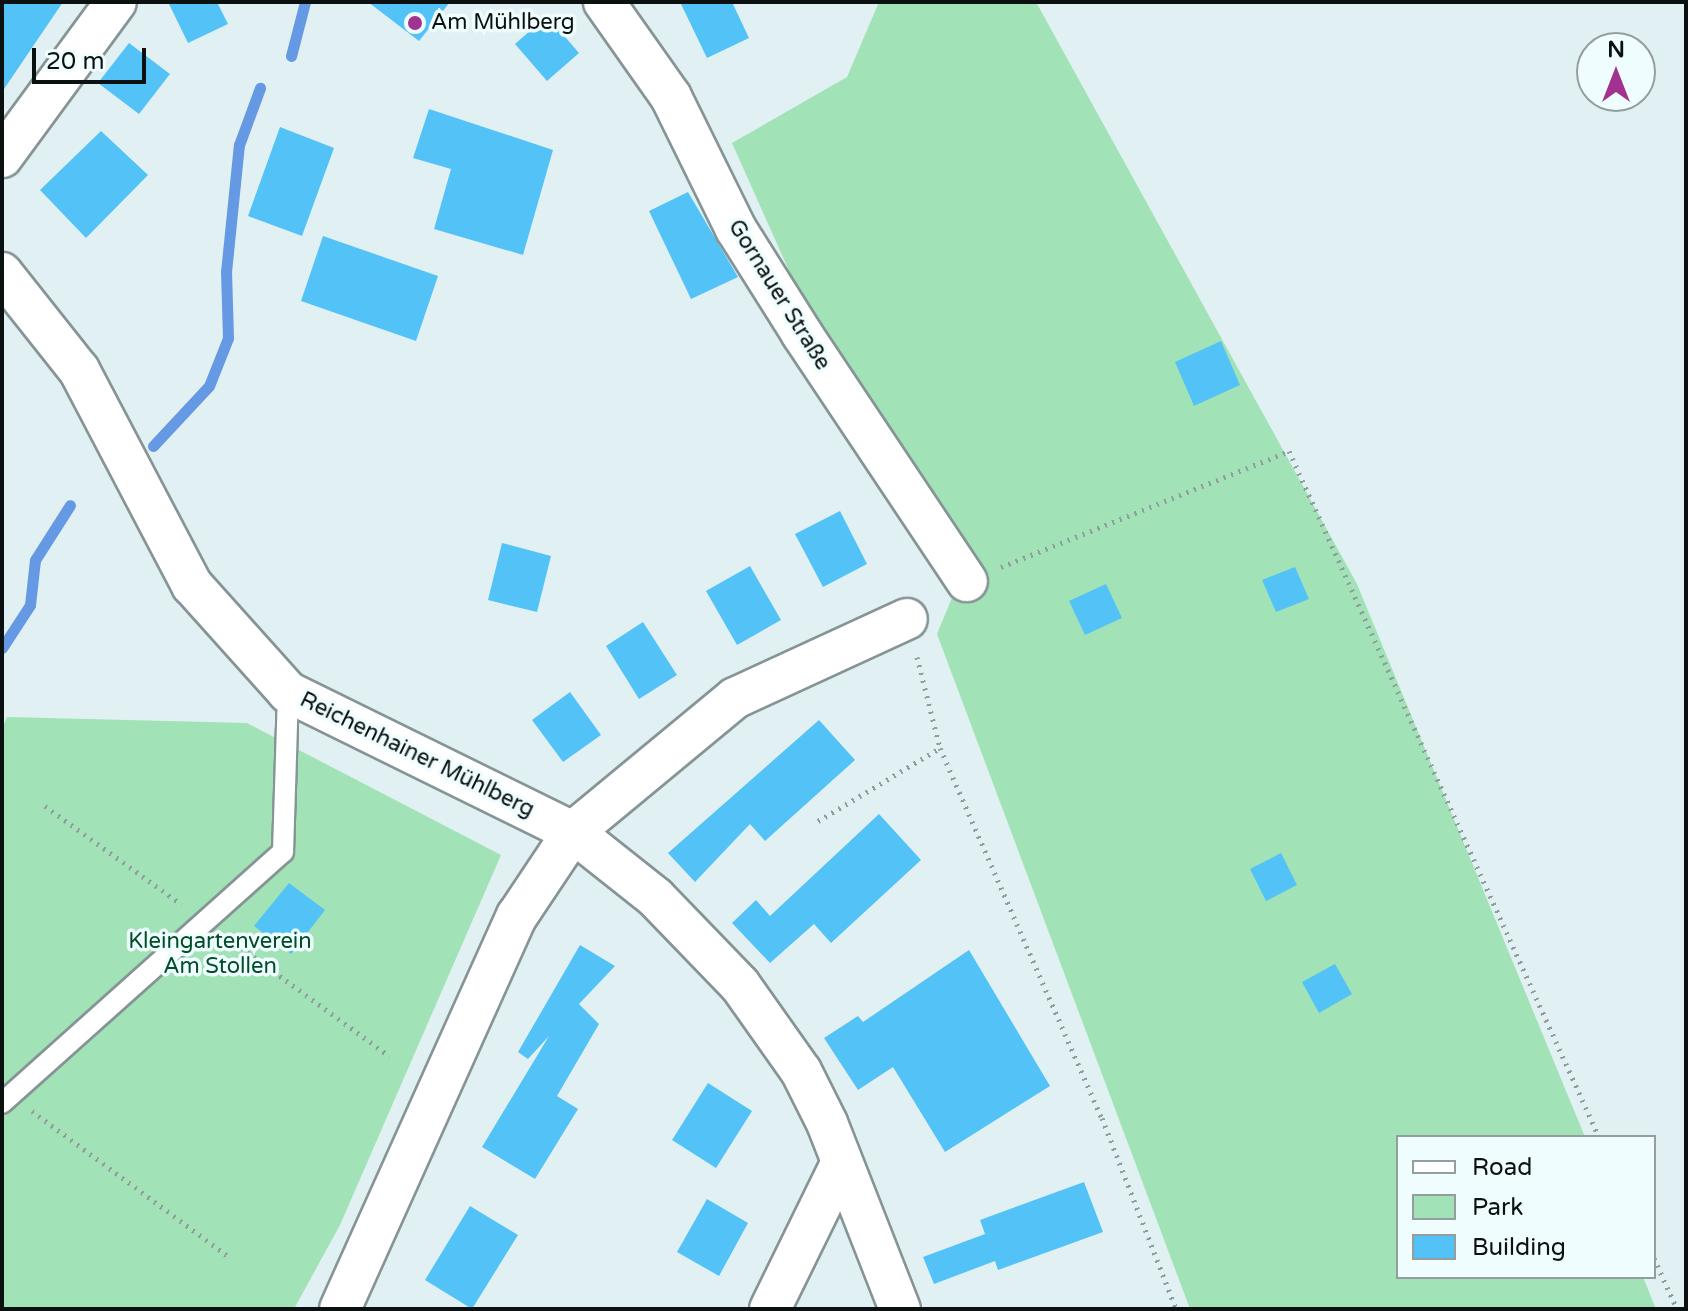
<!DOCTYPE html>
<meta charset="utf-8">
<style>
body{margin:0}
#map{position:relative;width:1688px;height:1311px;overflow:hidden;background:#e1f0f2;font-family:"Varela Round",sans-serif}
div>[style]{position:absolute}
.green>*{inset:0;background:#a2e2b7}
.stream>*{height:11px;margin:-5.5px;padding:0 5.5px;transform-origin:5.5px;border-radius:5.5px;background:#6599e4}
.building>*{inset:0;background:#53c3f7}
.path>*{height:5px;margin-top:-2.5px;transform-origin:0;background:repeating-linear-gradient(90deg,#909c9d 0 2px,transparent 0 8px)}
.roads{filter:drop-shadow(2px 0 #869496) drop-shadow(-2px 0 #869496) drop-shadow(0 2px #869496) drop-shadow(0 -2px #869496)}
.lane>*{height:20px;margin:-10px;padding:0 10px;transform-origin:10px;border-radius:10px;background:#fff}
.street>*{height:40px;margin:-20px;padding:0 20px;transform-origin:20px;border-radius:20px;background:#fff}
.dots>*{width:22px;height:22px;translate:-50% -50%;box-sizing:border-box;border:4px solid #f0fdfe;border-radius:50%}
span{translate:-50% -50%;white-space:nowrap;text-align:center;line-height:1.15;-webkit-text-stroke:7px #f0fdfe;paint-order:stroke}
.poi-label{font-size:22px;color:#0b1011}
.left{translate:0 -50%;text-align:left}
.street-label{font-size:22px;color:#0b1011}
.park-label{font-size:22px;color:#004d27}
.frame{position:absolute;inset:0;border:4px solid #0b1011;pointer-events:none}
.legend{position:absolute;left:1396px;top:1135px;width:260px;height:144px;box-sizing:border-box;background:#f0fdfe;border:2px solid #949e9f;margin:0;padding:10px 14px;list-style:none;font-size:24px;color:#0b1011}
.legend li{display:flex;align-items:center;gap:16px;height:40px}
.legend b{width:40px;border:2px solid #949e9f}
.north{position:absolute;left:1576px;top:32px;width:80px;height:80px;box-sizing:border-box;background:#f0fdfe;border:2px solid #949e9f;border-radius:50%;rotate:0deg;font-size:22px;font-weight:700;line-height:32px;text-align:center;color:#0b1011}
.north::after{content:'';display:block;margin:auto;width:28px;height:36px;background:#a1328f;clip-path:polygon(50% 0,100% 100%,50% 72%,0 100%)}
.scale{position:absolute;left:32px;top:48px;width:114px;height:36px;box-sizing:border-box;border:4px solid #0b1011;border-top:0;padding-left:10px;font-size:24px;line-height:28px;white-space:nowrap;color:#0b1011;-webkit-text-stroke:6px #f0fdfe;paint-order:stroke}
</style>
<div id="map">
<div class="green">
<i style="clip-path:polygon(879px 2px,1036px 2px,1357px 584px,1585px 1137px,1398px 1137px,1398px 1277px,1643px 1277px,1656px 1309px,1190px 1309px,937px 634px,954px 593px,799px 293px,732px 143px,847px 77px)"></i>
<i style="clip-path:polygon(7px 717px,247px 723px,501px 855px,340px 1225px,294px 1309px,2px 1309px,2px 729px)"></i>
</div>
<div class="stream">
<i style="left:291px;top:56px;width:56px;rotate:-75.5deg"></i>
<i style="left:153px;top:446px;width:82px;rotate:-47deg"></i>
<i style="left:209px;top:386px;width:52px;rotate:-68.4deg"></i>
<i style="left:228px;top:338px;width:66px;rotate:-91.7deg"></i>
<i style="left:226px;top:272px;width:128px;rotate:-84.2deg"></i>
<i style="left:239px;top:145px;width:61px;rotate:-69.8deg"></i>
<i style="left:2px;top:648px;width:51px;rotate:-56.9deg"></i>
<i style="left:30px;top:605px;width:45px;rotate:-83.7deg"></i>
<i style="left:35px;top:560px;width:65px;rotate:-57.5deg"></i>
</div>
<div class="building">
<i style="clip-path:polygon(2px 2px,63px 2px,2px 92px)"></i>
<i style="clip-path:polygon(168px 2px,217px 2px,228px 24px,188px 43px)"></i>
<i style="clip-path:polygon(368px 2px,450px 2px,419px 41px)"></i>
<i style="clip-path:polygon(680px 2px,732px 2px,749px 38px,707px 58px)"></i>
<i style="clip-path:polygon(547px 16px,579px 53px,547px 81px,515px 44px)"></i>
<i style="clip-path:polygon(129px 43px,170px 74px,139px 114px,98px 83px)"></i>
<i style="clip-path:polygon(429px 109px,553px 150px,523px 255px,434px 229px,451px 169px,413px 158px)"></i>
<i style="clip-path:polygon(280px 127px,334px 148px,302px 236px,248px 216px)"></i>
<i style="clip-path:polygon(101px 131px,148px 175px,86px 238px,40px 190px)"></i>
<i style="clip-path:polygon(688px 192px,738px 277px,691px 299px,649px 211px)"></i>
<i style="clip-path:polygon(323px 236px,438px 276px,416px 341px,301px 301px)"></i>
<i style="clip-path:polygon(1221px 341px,1240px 385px,1194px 406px,1175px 362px)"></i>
<i style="clip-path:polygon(840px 511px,867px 564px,823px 587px,795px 534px)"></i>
<i style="clip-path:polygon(502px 543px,551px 556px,537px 612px,488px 600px)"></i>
<i style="clip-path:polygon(750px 566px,781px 620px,737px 645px,706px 591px)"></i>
<i style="clip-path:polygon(1295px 567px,1309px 599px,1276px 612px,1262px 580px)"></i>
<i style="clip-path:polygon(1106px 584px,1122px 618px,1085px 635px,1069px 601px)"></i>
<i style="clip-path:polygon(643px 622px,677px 675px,639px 699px,606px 646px)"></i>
<i style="clip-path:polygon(570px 692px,601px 735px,563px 762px,532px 720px)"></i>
<i style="clip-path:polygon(819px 720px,855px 760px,765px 841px,750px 824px,695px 882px,668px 853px)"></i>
<i style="clip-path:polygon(879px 814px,921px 860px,831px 943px,814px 924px,770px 963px,732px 923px,756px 900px,770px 916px)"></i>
<i style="clip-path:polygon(1281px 853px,1297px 885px,1266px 901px,1250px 869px)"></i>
<i style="clip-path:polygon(289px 883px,325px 910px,291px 954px,254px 926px)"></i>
<i style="clip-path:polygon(580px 945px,615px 966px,579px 1004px,599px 1024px,557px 1096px,578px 1109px,535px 1179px,482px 1147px,549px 1036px,528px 1059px,518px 1052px)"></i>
<i style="clip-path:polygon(969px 950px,1050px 1086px,945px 1152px,893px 1067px,858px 1090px,824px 1038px,858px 1016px,863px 1022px)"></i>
<i style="clip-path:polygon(1335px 964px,1352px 994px,1319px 1013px,1302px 982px)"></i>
<i style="clip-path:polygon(708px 1083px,752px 1111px,716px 1168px,672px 1140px)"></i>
<i style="clip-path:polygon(1084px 1182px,1103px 1232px,998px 1270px,995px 1261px,934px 1284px,923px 1257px,985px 1234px,980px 1220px)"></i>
<i style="clip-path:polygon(707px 1199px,748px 1223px,719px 1276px,677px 1252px)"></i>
<i style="clip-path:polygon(470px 1206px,518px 1235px,472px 1309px,425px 1280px)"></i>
</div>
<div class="path">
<i style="left:1001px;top:567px;width:310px;rotate:-21.9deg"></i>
<i style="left:1289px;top:451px;width:753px;rotate:65.68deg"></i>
<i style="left:917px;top:657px;width:94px;rotate:75.8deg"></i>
<i style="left:940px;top:748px;width:404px;rotate:66.4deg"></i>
<i style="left:1102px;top:1118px;width:205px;rotate:68.8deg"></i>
<i style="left:45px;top:806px;width:168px;rotate:35.8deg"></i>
<i style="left:818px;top:821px;width:142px;rotate:-30.9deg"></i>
<i style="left:228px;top:938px;width:200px;rotate:36.2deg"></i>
<i style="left:32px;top:1111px;width:247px;rotate:36.5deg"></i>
<i style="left:1654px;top:1258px;width:56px;rotate:65.7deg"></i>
</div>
<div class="roads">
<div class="lane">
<i style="left:2px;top:1103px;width:377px;rotate:-41.8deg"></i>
<i style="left:283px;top:852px;width:160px;rotate:-88.2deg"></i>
</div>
<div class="street">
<i style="left:604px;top:2px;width:116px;rotate:54.8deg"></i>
<i style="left:671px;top:97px;width:147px;rotate:63.8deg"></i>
<i style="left:736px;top:229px;width:124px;rotate:57.8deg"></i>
<i style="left:802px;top:334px;width:297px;rotate:56.3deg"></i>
<i style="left:2px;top:157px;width:192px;rotate:-53.7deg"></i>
<i style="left:2px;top:273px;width:124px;rotate:51.6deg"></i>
<i style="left:79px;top:370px;width:243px;rotate:62.3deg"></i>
<i style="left:192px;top:585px;width:144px;rotate:48.1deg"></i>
<i style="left:288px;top:692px;width:318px;rotate:26.2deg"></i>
<i style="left:573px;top:832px;width:105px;rotate:38.4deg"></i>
<i style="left:655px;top:897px;width:122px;rotate:46deg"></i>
<i style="left:740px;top:985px;width:105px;rotate:54.7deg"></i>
<i style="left:801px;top:1071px;width:58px;rotate:63.4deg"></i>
<i style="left:827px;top:1123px;width:200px;rotate:68.6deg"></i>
<i style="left:340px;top:1309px;width:431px;rotate:-65.8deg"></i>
<i style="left:517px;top:916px;width:101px;rotate:-56.3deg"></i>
<i style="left:573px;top:832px;width:210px;rotate:-39.6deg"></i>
<i style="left:735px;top:698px;width:189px;rotate:-24.7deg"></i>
<i style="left:770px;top:1309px;width:161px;rotate:-63.9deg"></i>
</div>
</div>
<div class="dots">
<i style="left:415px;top:23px;background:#a1328f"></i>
</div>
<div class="poi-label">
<span class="left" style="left:431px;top:23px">Am Mühlberg</span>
</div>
<div class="street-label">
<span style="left:779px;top:295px;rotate:58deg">Gornauer Straße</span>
<span style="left:417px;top:755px;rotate:26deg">Reichenhainer Mühlberg</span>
</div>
<div class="park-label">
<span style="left:220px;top:954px">Kleingartenverein<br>Am Stollen</span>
</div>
<div class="frame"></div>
<ul class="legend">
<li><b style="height:10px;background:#fff"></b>Road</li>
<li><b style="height:22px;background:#a2e2b7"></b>Park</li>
<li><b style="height:22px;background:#53c3f7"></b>Building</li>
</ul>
<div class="north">N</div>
<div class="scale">20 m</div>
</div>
